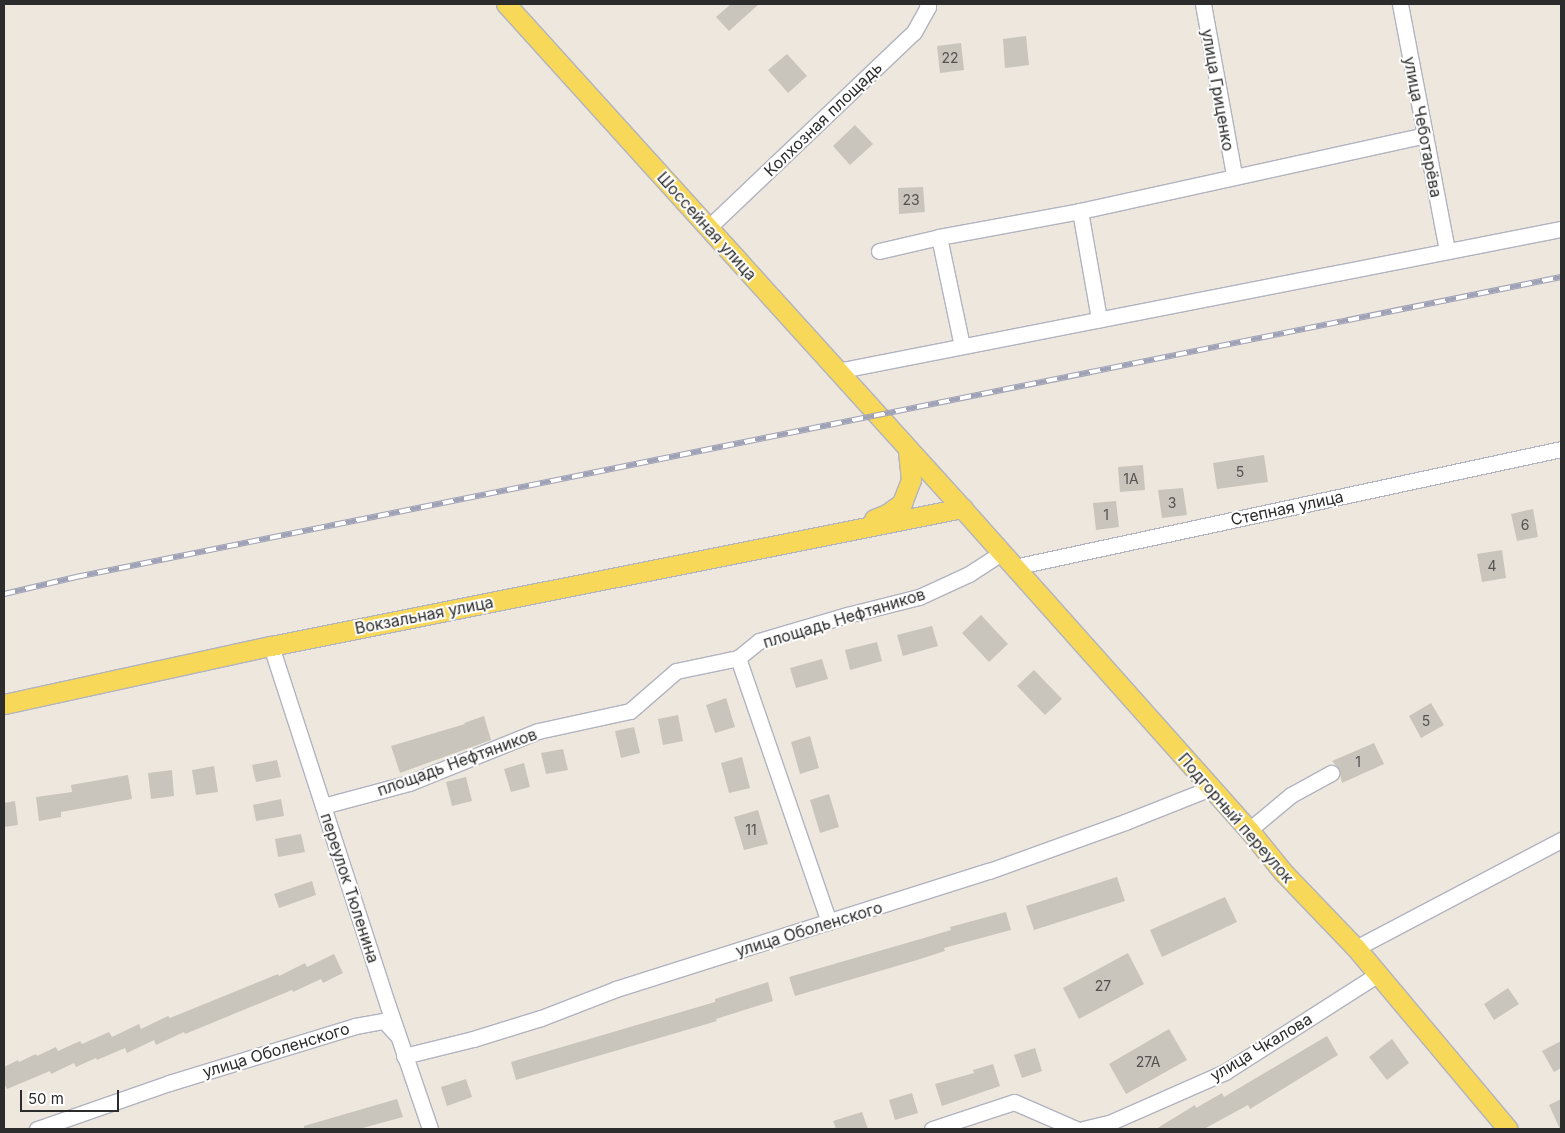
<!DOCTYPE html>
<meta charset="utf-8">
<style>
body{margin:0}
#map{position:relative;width:1565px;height:1133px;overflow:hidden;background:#eee7dd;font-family:Inter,sans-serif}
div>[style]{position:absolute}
.building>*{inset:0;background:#c9c5bc}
.roads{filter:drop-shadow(1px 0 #b1b3c0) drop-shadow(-1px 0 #b1b3c0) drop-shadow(0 1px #b1b3c0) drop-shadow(0 -1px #b1b3c0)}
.minor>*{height:15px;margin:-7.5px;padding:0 7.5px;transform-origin:7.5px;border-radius:7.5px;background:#fff}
.major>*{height:19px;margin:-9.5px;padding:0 9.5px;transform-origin:9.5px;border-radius:9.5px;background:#f8d858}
.rail>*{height:5.5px;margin-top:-2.75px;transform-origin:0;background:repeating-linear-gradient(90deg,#fff 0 11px,#9fa2b7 0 22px);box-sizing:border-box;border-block:1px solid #9fa2b7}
span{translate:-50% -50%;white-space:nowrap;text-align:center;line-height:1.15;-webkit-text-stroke:4px #fff;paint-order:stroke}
.number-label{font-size:14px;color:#535250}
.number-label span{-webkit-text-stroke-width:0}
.street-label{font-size:16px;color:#2c2c2c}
.frame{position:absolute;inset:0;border:5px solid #2c2c2c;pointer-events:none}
.scale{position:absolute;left:20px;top:1090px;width:99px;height:22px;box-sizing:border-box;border:2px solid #2c2c2c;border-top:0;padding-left:6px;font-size:15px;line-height:18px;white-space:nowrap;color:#2c2c2c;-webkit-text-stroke:4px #fff;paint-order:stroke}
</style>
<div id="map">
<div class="building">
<i style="clip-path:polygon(731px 4px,759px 4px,729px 31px,716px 17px)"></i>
<i style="clip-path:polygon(1026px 36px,1029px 65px,1005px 68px,1003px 39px)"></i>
<i style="clip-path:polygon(961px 43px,964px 70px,940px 73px,937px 46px)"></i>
<i style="clip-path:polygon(787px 54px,807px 76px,788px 93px,768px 70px)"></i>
<i style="clip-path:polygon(855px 125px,873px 144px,850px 165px,833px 146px)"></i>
<i style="clip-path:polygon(923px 187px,925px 212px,899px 214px,898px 188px)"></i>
<i style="clip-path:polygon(1264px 455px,1268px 482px,1217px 489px,1213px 463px)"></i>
<i style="clip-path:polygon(1143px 465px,1145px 490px,1120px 492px,1118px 467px)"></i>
<i style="clip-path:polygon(1183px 488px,1187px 515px,1162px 518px,1158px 490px)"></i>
<i style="clip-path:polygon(1116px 501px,1119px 527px,1096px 530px,1093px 503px)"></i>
<i style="clip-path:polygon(1533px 509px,1538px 537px,1517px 541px,1511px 514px)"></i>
<i style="clip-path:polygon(1502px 550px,1506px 578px,1482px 582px,1477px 554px)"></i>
<i style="clip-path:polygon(981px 615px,1008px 644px,989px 662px,962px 633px)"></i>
<i style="clip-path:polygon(932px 626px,938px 646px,903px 656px,897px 635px)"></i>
<i style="clip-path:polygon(877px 642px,882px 661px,850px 670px,845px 650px)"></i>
<i style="clip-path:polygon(822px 659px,828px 679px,796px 688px,790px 668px)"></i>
<i style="clip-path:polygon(1034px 670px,1062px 699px,1045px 715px,1017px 686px)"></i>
<i style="clip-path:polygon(726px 698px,735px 727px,715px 733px,706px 705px)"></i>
<i style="clip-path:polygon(1431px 703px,1444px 725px,1421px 738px,1409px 716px)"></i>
<i style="clip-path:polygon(678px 715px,683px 741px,663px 745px,658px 719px)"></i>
<i style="clip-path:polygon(484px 716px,491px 740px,400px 773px,391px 746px,465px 724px,464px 723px)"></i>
<i style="clip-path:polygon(634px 727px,640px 753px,621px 758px,615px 731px)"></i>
<i style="clip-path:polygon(810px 736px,819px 768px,800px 774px,791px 742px)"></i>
<i style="clip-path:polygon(1374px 743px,1384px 764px,1342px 783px,1339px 769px,1332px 761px)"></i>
<i style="clip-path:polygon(563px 749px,568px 770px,546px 774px,541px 753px)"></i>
<i style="clip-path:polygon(742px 757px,750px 788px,729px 793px,721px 763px)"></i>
<i style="clip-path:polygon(277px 760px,281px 777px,256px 782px,252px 765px)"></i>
<i style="clip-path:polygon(524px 763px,530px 787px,511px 792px,504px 769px)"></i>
<i style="clip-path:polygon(214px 766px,218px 792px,196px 795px,192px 770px)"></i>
<i style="clip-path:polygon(172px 770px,174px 796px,151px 799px,148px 773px)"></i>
<i style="clip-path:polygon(128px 775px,132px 799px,61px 812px,61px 817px,39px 821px,36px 797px,72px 792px,71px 785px)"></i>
<i style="clip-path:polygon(466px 777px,472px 801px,452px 806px,446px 782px)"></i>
<i style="clip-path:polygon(829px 794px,839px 827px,820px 833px,810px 800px)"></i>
<i style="clip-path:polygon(281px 799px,284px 816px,256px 821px,253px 805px)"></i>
<i style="clip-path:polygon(15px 801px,18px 825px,4px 827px,4px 803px)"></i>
<i style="clip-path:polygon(758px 810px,768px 844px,744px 850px,734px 817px)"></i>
<i style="clip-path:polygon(301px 834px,305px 852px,278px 857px,275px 839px)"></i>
<i style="clip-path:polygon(1117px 877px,1125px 901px,1034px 930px,1026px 906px)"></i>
<i style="clip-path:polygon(312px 881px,316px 895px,279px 908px,274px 894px)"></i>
<i style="clip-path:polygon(1225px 897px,1237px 922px,1162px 957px,1150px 930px)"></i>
<i style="clip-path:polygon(1006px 912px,1011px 930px,944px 948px,945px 951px,917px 960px,795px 996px,789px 977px,917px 940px,951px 930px,950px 927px)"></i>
<i style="clip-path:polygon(1128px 953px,1144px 984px,1079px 1019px,1063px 988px)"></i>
<i style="clip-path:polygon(334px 954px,343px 973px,323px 983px,321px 979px,293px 992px,292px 990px,185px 1034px,184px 1032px,156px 1045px,154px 1040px,127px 1053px,125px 1048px,97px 1060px,96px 1058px,76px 1067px,74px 1063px,51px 1074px,50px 1071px,7px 1089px,4px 1083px,4px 1067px,18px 1060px,19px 1062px,36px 1054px,37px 1056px,56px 1047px,58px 1051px,80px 1041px,82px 1044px,109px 1032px,112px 1037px,139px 1024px,141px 1029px,168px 1016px,170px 1018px,278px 974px,279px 976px,305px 963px,307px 967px)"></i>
<i style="clip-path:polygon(768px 982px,773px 1001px,716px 1019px,717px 1021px,516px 1080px,511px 1062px,715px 1002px,715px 999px)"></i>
<i style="clip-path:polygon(1508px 988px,1519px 1004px,1494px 1020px,1484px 1004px)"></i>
<i style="clip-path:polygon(1169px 1029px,1187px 1060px,1126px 1094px,1109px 1064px)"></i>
<i style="clip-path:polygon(1327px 1036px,1338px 1055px,1250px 1109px,1248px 1105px,1204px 1129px,1156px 1129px,1195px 1105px,1196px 1108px,1222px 1093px,1224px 1097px)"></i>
<i style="clip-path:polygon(1392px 1039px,1409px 1063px,1387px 1080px,1369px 1057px)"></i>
<i style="clip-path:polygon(1561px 1041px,1561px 1068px,1554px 1072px,1542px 1051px)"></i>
<i style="clip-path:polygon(1035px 1048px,1042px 1071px,1022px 1078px,1014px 1055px)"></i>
<i style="clip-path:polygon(993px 1064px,1000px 1086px,942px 1106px,935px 1084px,974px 1073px,973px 1070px)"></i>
<i style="clip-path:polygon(466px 1079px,472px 1097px,447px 1106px,441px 1087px)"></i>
<i style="clip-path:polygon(912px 1093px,918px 1113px,895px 1120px,889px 1100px)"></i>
<i style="clip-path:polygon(397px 1099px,403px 1117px,359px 1129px,304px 1129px,304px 1126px)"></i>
<i style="clip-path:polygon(1561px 1099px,1561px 1129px,1560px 1129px,1549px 1105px)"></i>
<i style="clip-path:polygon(862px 1112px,868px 1129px,836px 1129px,833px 1121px)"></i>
</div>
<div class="roads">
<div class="minor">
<i style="left:1203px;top:4px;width:174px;rotate:79.7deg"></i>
<i style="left:1400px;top:4px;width:251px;rotate:79.2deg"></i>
<i style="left:1080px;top:211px;width:110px;rotate:80deg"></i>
<i style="left:708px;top:228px;width:284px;rotate:-43.6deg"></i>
<i style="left:914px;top:32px;width:29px;rotate:-61deg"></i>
<i style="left:928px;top:7px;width:3px;rotate:-108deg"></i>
<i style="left:939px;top:237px;width:111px;rotate:78.1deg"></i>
<i style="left:879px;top:251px;width:62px;rotate:-13.1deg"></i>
<i style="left:939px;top:237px;width:143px;rotate:-10.4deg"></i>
<i style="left:1080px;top:211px;width:353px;rotate:-12.4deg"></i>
<i style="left:837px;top:371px;width:738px;rotate:-11.1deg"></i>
<i style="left:1014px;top:567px;width:560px;rotate:-12.17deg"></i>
<i style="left:271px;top:646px;width:379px;rotate:72deg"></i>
<i style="left:388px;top:1006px;width:130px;rotate:71.1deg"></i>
<i style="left:738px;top:658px;width:279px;rotate:71deg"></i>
<i style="left:323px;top:806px;width:89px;rotate:-15deg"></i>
<i style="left:409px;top:783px;width:139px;rotate:-22deg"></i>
<i style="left:538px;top:731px;width:94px;rotate:-12.3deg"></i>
<i style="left:630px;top:711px;width:61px;rotate:-41deg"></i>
<i style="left:676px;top:671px;width:63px;rotate:-11.8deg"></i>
<i style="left:738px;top:658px;width:27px;rotate:-39deg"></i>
<i style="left:759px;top:641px;width:92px;rotate:-16.5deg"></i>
<i style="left:847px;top:615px;width:74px;rotate:-14deg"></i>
<i style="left:919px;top:597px;width:55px;rotate:-24.7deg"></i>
<i style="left:969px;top:574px;width:38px;rotate:-33deg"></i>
<i style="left:1249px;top:830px;width:55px;rotate:-39.8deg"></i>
<i style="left:1291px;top:795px;width:46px;rotate:-28.8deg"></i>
<i style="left:1356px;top:948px;width:232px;rotate:-27.8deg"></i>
<i style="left:404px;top:1056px;width:71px;rotate:-13.8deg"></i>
<i style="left:473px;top:1039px;width:71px;rotate:-17.2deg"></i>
<i style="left:541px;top:1018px;width:80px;rotate:-21.1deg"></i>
<i style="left:616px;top:989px;width:391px;rotate:-17.6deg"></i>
<i style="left:989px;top:871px;width:145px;rotate:-19.8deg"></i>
<i style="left:1125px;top:822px;width:92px;rotate:-21.6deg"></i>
<i style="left:37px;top:1129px;width:140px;rotate:-19.2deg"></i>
<i style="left:169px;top:1083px;width:195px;rotate:-17deg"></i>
<i style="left:355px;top:1026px;width:29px;rotate:-10deg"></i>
<i style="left:384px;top:1021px;width:18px;rotate:47deg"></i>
<i style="left:932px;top:1129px;width:86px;rotate:-18.2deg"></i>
<i style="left:1014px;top:1102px;width:68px;rotate:23.5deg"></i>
<i style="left:1083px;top:1129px;width:27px;rotate:-13deg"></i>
<i style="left:1109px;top:1123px;width:127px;rotate:-23.7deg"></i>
<i style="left:1225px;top:1072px;width:182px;rotate:-32.6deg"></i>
</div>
<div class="major">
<i style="left:506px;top:4px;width:680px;rotate:47.86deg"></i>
<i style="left:962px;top:508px;width:431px;rotate:48.3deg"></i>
<i style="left:1249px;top:830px;width:54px;rotate:51deg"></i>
<i style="left:1283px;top:872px;width:105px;rotate:46.2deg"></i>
<i style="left:1356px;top:948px;width:236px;rotate:50deg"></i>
<i style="left:874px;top:519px;width:14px;rotate:-21deg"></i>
<i style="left:887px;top:514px;width:19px;rotate:-36deg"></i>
<i style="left:902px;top:503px;width:25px;rotate:-69deg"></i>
<i style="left:911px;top:480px;width:31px;rotate:-96deg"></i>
<i style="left:4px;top:704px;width:273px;rotate:-12.3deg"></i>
<i style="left:271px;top:646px;width:705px;rotate:-11.29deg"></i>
</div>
</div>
<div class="rail">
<i style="left:4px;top:594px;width:74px;rotate:-13.3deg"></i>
<i style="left:76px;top:577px;width:1515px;rotate:-11.42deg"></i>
</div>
<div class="number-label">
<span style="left:950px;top:58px">22</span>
<span style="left:911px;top:200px">23</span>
<span style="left:1240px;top:472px">5</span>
<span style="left:1131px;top:479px">1А</span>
<span style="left:1172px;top:503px">3</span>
<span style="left:1106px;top:515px">1</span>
<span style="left:1525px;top:525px">6</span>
<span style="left:1492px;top:566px">4</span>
<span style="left:1426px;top:721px">5</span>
<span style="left:1358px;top:762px">1</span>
<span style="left:751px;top:830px">11</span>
<span style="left:1103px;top:986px">27</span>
<span style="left:1148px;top:1062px">27А</span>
</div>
<div class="street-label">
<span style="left:1218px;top:90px;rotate:80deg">улица Гриценко</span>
<span style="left:823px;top:119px;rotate:-44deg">Колхозная площадь</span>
<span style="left:1423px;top:127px;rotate:79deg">улица Чеботарёва</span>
<span style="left:707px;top:226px;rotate:48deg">Шоссейная улица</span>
<span style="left:1287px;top:508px;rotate:-12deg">Степная улица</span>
<span style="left:424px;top:615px;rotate:-11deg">Вокзальная улица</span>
<span style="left:844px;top:618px;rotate:-17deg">площадь Нефтяников</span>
<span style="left:457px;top:762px;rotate:-20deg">площадь Нефтяников</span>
<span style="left:1236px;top:818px;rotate:49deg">Подгорный переулок</span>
<span style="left:350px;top:888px;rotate:72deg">переулок Тюленина</span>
<span style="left:809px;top:929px;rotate:-17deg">улица Оболенского</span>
<span style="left:1261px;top:1047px;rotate:-31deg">улица Чкалова</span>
<span style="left:276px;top:1050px;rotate:-17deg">улица Оболенского</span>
</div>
<div class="frame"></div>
<div class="scale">50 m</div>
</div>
